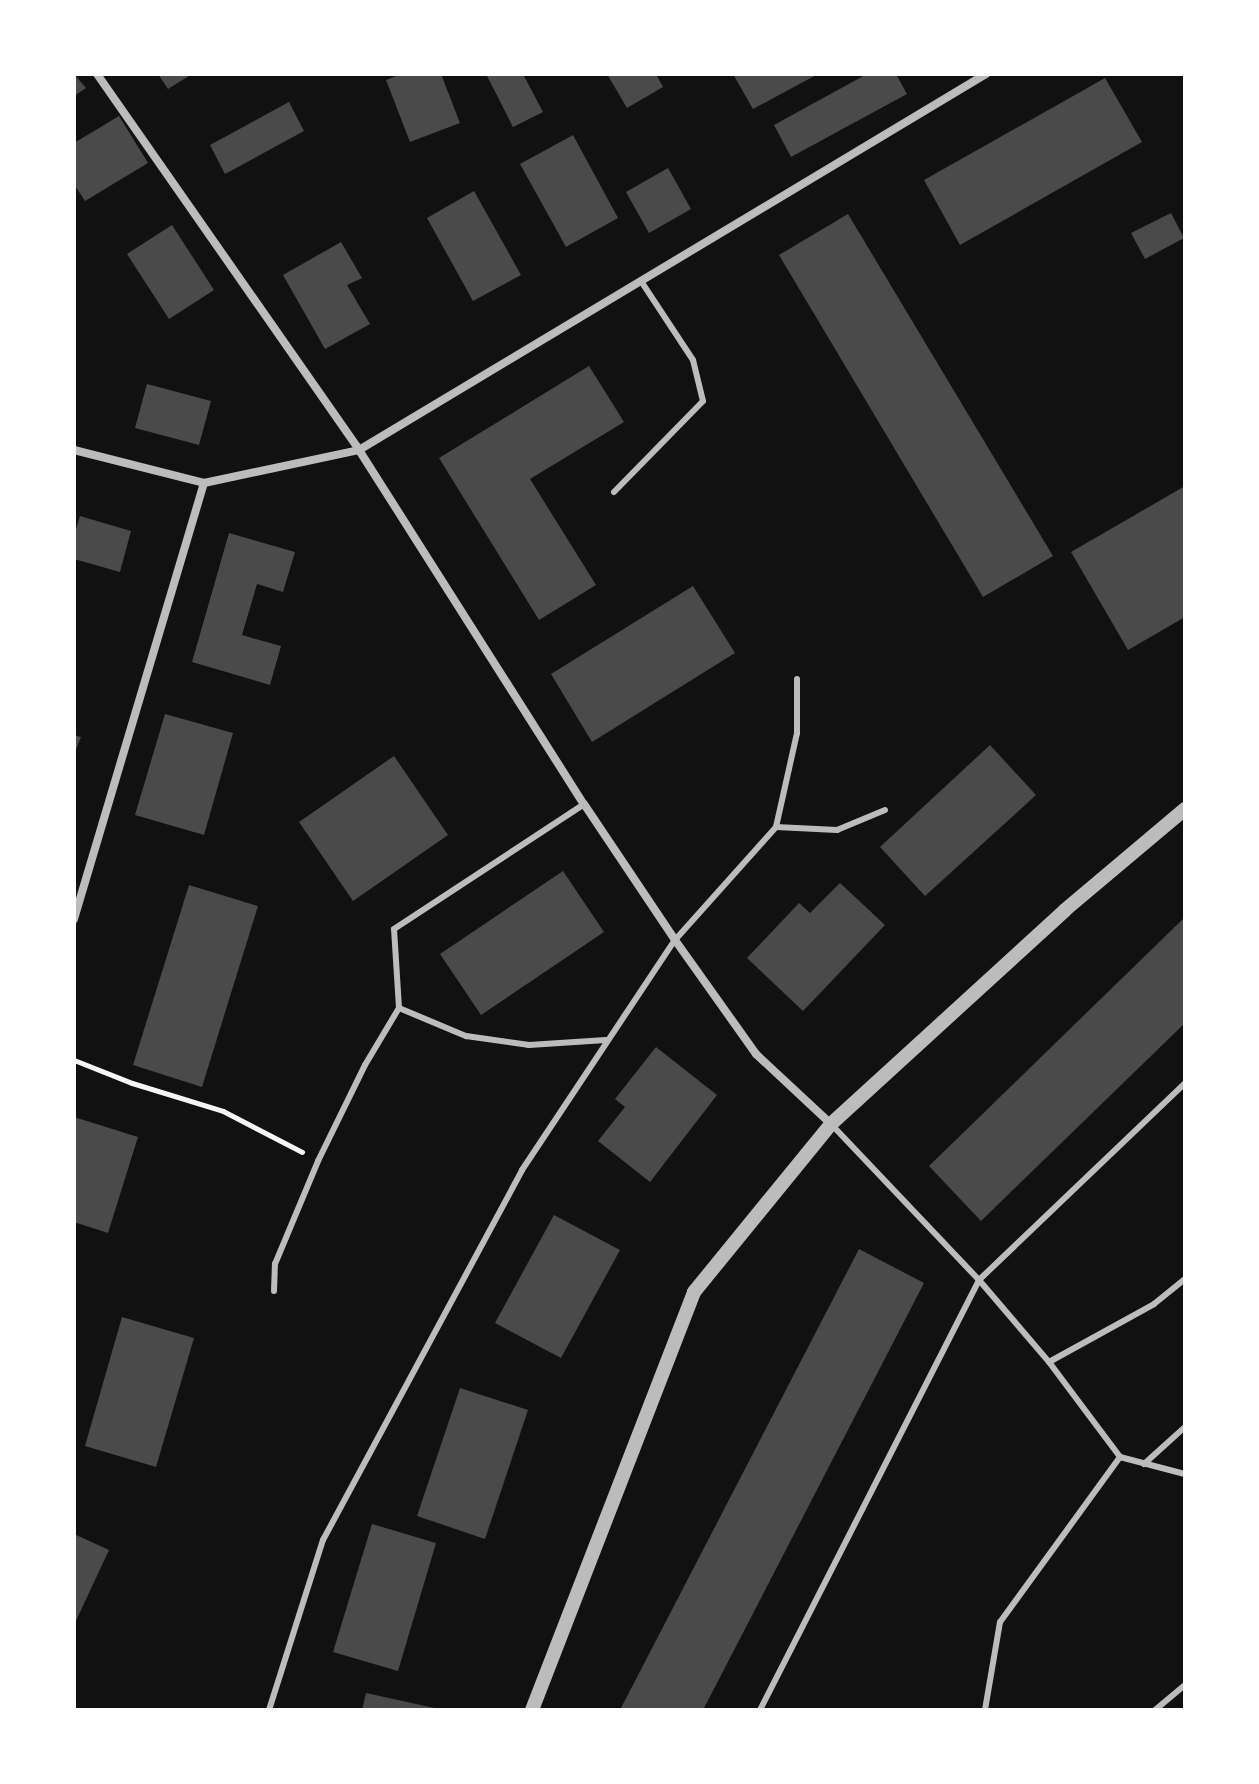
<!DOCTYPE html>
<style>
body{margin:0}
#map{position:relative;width:1259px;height:1784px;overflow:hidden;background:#111;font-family:"Libre Baskerville",serif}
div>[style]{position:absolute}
.building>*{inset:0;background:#4a4a4a}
.path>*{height:5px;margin:-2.5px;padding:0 2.5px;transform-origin:2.5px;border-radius:2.5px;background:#f5f5f5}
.service>*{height:6px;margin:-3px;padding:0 3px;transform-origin:3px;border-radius:3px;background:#bcbcbc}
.minor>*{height:8px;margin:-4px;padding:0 4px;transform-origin:4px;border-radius:4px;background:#bcbcbc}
.tertiary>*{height:14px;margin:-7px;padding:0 7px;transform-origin:7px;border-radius:7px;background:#bcbcbc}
span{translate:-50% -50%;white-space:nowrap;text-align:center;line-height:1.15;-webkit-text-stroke:6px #fff;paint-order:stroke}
.frame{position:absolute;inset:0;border:76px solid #fff;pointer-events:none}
</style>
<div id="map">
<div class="building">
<i style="clip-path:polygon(74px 74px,86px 88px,74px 96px)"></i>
<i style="clip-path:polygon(158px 74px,192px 74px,168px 89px)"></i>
<i style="clip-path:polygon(402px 74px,441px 74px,460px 123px,410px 142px,386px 80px)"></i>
<i style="clip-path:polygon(486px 74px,523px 74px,543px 112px,513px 127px)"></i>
<i style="clip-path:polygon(607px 74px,656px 74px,663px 87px,627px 108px)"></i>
<i style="clip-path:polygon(733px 74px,818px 74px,753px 109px)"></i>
<i style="clip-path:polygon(867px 74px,896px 74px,907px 94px,791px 157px,774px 125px)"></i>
<i style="clip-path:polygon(1105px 78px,1142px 142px,960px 245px,924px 180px)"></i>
<i style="clip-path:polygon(289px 102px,304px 131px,225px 174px,210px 145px)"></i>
<i style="clip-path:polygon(119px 116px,148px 163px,85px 201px,74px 184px,74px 143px)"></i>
<i style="clip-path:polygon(573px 135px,618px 218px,566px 247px,520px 164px)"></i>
<i style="clip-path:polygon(668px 168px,691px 209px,649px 233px,626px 192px)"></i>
<i style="clip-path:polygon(474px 191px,521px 275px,473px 301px,427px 218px)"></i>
<i style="clip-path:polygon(1171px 213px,1184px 238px,1145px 259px,1131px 233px)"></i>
<i style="clip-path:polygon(848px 214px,1053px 556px,983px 597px,779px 255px)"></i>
<i style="clip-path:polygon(172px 225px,214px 290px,169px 319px,127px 254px)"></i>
<i style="clip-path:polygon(341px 242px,362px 278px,347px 285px,370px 324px,325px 349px,283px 275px)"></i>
<i style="clip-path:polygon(589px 366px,624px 422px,530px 479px,596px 585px,539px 620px,439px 458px)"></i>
<i style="clip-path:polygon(147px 384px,211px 401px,199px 445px,135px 428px)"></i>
<i style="clip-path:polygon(1185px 486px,1185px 617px,1128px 650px,1071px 552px)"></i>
<i style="clip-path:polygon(80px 516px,131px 531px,120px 572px,74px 559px,74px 536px)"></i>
<i style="clip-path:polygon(229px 533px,295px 552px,283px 592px,257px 584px,242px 635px,281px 646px,270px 685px,192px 662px)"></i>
<i style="clip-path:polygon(693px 586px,735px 653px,592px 742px,551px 674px)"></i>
<i style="clip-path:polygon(165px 714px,233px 733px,204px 835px,135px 815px)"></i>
<i style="clip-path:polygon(74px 735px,81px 737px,74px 754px)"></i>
<i style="clip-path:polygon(990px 745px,1036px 795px,925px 896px,880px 847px)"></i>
<i style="clip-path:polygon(394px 756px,448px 835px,353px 901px,299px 822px)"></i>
<i style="clip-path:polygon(563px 871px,604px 932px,481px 1015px,440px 954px)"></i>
<i style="clip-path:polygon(840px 883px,885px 925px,803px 1011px,747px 958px,799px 903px,810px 913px)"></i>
<i style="clip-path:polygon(189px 885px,258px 906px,202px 1087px,133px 1065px)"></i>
<i style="clip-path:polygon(1185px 917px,1185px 1023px,981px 1221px,929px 1166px)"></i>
<i style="clip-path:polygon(656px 1047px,717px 1095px,650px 1182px,598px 1141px,625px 1107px,615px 1099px)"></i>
<i style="clip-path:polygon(74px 1117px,138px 1137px,108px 1233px,74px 1222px)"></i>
<i style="clip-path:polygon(554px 1215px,620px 1250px,561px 1358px,495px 1323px)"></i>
<i style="clip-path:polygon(859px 1249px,924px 1283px,703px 1710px,620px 1710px)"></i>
<i style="clip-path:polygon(122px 1317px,194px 1338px,156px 1467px,85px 1446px)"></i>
<i style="clip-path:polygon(460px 1388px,528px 1410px,485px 1539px,417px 1516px)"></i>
<i style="clip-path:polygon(372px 1524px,436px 1543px,398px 1671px,333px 1652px)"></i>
<i style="clip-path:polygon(74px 1534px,109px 1550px,74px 1625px)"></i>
<i style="clip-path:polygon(366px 1693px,439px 1709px,439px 1710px,362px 1710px)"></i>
</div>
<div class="path">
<i style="left:74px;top:1060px;width:62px;rotate:21.6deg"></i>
<i style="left:132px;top:1083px;width:95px;rotate:17.1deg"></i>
<i style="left:223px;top:1111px;width:89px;rotate:27.4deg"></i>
</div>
<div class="service">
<i style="left:614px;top:492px;width:127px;rotate:-45.6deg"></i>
<i style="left:703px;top:401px;width:42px;rotate:-103.7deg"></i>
<i style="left:693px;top:360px;width:95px;rotate:-123.4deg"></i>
<i style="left:776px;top:827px;width:61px;rotate:2.8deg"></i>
<i style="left:837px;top:830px;width:52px;rotate:-22.6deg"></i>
<i style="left:399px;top:1008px;width:79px;rotate:-93.6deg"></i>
<i style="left:394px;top:929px;width:227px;rotate:-33.3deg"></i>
<i style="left:831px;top:1124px;width:215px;rotate:46.5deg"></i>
<i style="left:979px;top:1280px;width:108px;rotate:49.5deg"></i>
<i style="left:1049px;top:1362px;width:119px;rotate:53.2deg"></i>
<i style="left:1120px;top:1457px;width:204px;rotate:126deg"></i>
<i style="left:1000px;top:1622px;width:89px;rotate:99.7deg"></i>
<i style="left:274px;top:1291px;width:27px;rotate:-88deg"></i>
<i style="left:275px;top:1264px;width:112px;rotate:-67.3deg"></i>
<i style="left:318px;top:1161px;width:107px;rotate:-63.9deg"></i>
<i style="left:365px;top:1065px;width:66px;rotate:-59.2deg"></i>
<i style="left:399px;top:1008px;width:73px;rotate:22.7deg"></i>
<i style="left:466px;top:1036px;width:64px;rotate:8.1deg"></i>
<i style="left:529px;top:1045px;width:77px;rotate:-3.7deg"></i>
<i style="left:1049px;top:1362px;width:120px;rotate:-28.9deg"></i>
<i style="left:1154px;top:1304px;width:40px;rotate:-39deg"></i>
<i style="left:1120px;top:1457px;width:67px;rotate:14.7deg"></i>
<i style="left:1144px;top:1464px;width:55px;rotate:-42.1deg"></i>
<i style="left:269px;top:1710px;width:178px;rotate:-72.4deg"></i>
<i style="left:323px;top:1540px;width:420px;rotate:-61.7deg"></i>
<i style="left:522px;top:1170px;width:276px;rotate:-56.4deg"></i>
<i style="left:675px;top:940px;width:152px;rotate:-48.2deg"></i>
<i style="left:776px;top:827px;width:96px;rotate:-77.4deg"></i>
<i style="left:797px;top:733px;width:54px;rotate:-90deg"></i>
<i style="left:760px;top:1710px;width:483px;rotate:-63deg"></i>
<i style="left:979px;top:1280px;width:285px;rotate:-43.7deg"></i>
<i style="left:1155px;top:1710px;width:39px;rotate:-40deg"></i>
</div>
<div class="minor">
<i style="left:97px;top:74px;width:458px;rotate:55.1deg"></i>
<i style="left:359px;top:450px;width:419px;rotate:57.6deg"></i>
<i style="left:584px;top:804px;width:164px;rotate:56.2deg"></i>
<i style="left:675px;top:940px;width:140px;rotate:54.6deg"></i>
<i style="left:756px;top:1054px;width:103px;rotate:43deg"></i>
<i style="left:74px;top:450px;width:134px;rotate:14.2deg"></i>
<i style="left:74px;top:919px;width:455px;rotate:-73.4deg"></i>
<i style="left:204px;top:483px;width:158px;rotate:-12deg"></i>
<i style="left:359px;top:450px;width:731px;rotate:-30.95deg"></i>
</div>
<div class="tertiary">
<i style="left:532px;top:1710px;width:448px;rotate:-68.8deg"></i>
<i style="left:694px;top:1292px;width:217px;rotate:-50.8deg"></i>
<i style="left:831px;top:1124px;width:317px;rotate:-42.4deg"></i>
<i style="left:1065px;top:910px;width:157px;rotate:-40.1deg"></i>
</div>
<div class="frame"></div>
</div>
